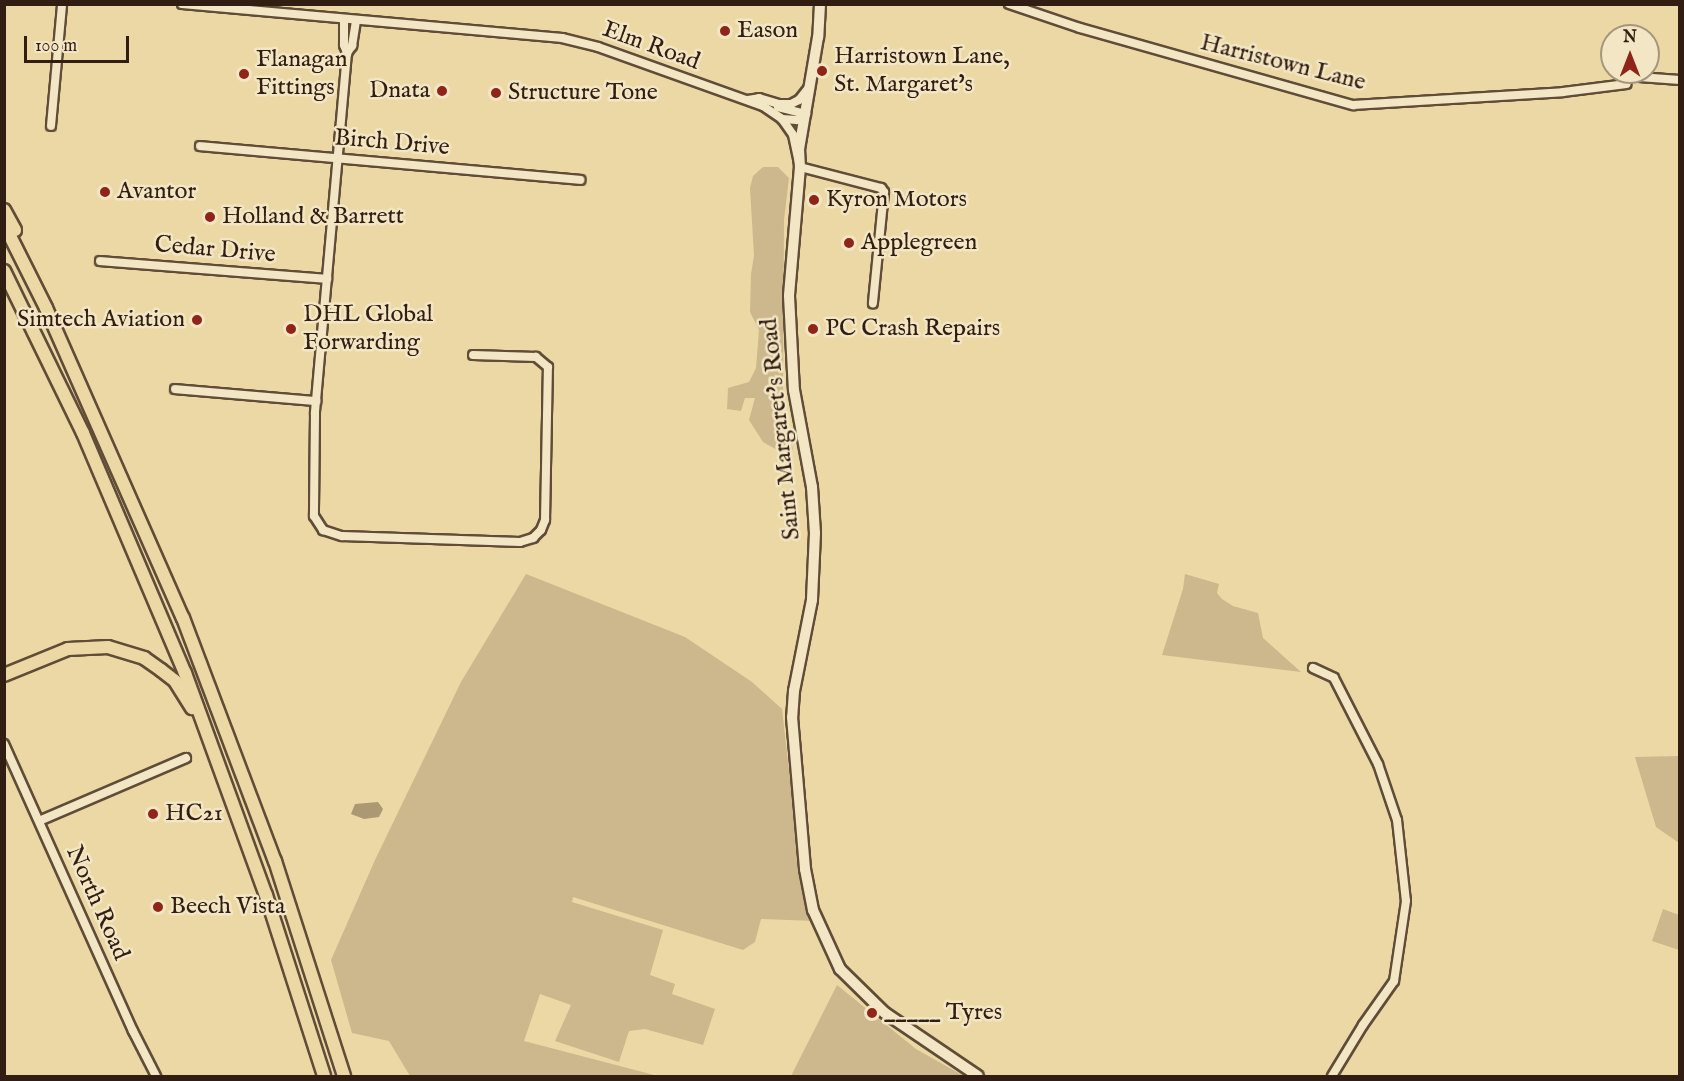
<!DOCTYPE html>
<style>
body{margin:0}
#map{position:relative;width:1684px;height:1081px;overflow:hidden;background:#ebd8a5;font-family:"IM FELL English",serif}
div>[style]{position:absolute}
.green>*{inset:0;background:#ccb88c}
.water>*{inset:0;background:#ac9873}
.roads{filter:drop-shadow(2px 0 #604c37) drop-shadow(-2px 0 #604c37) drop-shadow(0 2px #604c37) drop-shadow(0 -2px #604c37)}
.minor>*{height:8px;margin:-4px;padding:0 4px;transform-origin:4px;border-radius:4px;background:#f2e6c4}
.secondary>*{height:10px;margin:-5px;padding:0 5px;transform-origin:5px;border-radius:5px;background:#f2e6c4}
.trunk>*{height:12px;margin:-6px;padding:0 6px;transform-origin:6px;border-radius:6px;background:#ebd8a5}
.dots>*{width:16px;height:16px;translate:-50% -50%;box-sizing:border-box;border:3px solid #f2e6c4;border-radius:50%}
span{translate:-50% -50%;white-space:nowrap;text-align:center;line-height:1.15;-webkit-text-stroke:5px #f2e6c4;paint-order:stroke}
.poi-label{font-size:24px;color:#321d12}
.left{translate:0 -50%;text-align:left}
.right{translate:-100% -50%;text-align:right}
.street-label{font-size:24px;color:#321d12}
.frame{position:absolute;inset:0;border:6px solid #321d12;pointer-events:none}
.north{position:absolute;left:1600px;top:24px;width:60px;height:60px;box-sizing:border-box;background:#f2e6c4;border:2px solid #a5967d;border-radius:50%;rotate:0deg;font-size:16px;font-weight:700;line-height:24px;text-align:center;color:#321d12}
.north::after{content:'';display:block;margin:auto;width:21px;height:27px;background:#8f2418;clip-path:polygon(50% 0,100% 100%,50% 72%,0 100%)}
.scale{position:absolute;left:24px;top:36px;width:105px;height:27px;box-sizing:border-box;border:3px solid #321d12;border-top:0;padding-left:8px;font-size:18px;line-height:21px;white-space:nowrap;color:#321d12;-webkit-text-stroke:4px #f2e6c4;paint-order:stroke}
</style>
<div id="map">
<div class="green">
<i style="clip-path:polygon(763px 167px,778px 167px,789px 178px,784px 220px,783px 399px,793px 450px,777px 450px,763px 442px,749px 420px,755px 398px,745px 398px,741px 411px,727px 409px,728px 388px,749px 382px,756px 368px,759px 330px,750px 312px,751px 274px,754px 256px,750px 188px,753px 176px)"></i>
<i style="clip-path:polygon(526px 574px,685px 637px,752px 682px,782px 709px,801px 875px,815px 921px,761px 919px,755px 942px,743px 950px,573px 897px,572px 902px,663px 930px,650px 975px,675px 984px,672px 994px,715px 1009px,703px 1045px,645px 1029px,629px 1031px,619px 1062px,555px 1041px,571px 1005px,540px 994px,524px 1041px,658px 1076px,410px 1076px,389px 1041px,352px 1033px,331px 960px,375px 860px,461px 682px)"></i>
<i style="clip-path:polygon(1185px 574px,1219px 584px,1217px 593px,1222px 599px,1233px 606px,1258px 613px,1263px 638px,1301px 672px,1162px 655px,1183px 589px)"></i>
<i style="clip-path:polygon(1679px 756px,1680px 756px,1679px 843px,1656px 827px,1635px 757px)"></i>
<i style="clip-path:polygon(1663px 909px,1679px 915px,1679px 950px,1652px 941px)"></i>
<i style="clip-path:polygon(837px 985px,916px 1049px,964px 1076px,791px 1076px)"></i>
</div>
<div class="water">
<i style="clip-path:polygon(378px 802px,383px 809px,379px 817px,364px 819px,351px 814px,355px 804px)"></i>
</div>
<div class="roads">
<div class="minor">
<i style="left:182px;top:4px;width:382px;rotate:5.1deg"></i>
<i style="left:562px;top:38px;width:37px;rotate:14deg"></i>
<i style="left:598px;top:47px;width:175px;rotate:19.7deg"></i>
<i style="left:763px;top:106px;width:23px;rotate:34deg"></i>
<i style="left:782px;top:119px;width:19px;rotate:55deg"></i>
<i style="left:793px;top:135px;width:33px;rotate:78deg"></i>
<i style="left:800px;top:167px;width:84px;rotate:14.5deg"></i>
<i style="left:881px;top:188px;width:5px;rotate:53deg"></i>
<i style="left:884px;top:192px;width:112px;rotate:95.7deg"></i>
<i style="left:1009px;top:4px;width:75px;rotate:18.7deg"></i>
<i style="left:1080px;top:28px;width:284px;rotate:15.8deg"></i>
<i style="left:1353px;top:105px;width:210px;rotate:-3.5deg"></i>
<i style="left:1563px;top:92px;width:64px;rotate:-7.1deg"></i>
<i style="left:344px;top:19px;width:26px;rotate:90deg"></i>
<i style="left:344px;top:45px;width:9px;rotate:69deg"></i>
<i style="left:347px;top:53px;width:362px;rotate:95.1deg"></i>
<i style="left:315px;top:414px;width:102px;rotate:90.6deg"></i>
<i style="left:314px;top:516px;width:17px;rotate:57deg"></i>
<i style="left:323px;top:530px;width:20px;rotate:18deg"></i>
<i style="left:342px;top:536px;width:178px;rotate:1.9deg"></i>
<i style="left:520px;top:542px;width:14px;rotate:-17deg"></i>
<i style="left:533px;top:538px;width:11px;rotate:-45deg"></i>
<i style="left:541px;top:530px;width:11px;rotate:-68deg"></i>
<i style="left:545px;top:520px;width:153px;rotate:-88.9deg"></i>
<i style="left:548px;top:367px;width:16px;rotate:-140deg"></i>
<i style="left:536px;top:357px;width:63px;rotate:-178.2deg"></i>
<i style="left:347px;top:53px;width:9px;rotate:-54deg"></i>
<i style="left:352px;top:46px;width:26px;rotate:-81deg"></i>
<i style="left:1639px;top:77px;width:41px;rotate:4.2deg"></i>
<i style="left:748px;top:100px;width:11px;rotate:-10deg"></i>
<i style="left:759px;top:98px;width:21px;rotate:17deg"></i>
<i style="left:779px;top:104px;width:12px"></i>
<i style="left:791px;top:104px;width:9px;rotate:-27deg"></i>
<i style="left:799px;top:100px;width:16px;rotate:-52deg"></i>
<i style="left:778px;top:107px;width:29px;rotate:14deg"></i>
<i style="left:782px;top:119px;width:15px;rotate:4deg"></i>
<i style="left:797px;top:120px;width:11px;rotate:-34deg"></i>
<i style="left:51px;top:126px;width:122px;rotate:-84.8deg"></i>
<i style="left:200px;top:146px;width:382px;rotate:5.1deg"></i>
<i style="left:100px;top:261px;width:228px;rotate:4.5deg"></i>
<i style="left:175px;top:389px;width:142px;rotate:4.9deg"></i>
<i style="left:1313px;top:668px;width:23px;rotate:25deg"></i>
<i style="left:1334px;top:678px;width:97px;rotate:62.9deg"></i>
<i style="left:1378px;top:764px;width:59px;rotate:71.3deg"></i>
<i style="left:1397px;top:820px;width:81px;rotate:83.7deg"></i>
<i style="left:1406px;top:901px;width:81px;rotate:98.5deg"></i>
<i style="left:1394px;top:981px;width:54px;rotate:125.2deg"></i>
<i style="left:1363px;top:1025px;width:60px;rotate:121.3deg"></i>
<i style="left:4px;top:744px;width:315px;rotate:65.8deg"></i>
<i style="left:133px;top:1031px;width:51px;rotate:62.9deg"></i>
<i style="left:39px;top:821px;width:160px;rotate:-23.2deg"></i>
</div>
<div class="secondary">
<i style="left:820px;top:4px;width:33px;rotate:93deg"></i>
<i style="left:818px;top:37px;width:114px;rotate:99.6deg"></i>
<i style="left:799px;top:149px;width:18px;rotate:87deg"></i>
<i style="left:800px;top:167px;width:129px;rotate:94.9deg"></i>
<i style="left:789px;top:296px;width:94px;rotate:87deg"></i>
<i style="left:794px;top:390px;width:99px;rotate:79.5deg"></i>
<i style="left:812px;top:487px;width:46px;rotate:86.3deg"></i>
<i style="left:815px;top:533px;width:67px;rotate:92.6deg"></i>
<i style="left:812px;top:600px;width:93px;rotate:101.2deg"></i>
<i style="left:794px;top:691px;width:26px;rotate:94deg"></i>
<i style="left:792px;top:717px;width:153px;rotate:85.1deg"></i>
<i style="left:805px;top:869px;width:42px;rotate:79deg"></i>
<i style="left:813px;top:910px;width:65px;rotate:65.4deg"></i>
<i style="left:840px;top:969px;width:63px;rotate:44.4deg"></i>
<i style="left:885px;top:1013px;width:112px;rotate:34.1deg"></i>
</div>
<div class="trunk">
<i style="left:4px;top:210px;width:23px;rotate:61deg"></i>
<i style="left:4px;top:224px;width:94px;rotate:63.4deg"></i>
<i style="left:46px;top:308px;width:339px;rotate:66.2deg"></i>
<i style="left:183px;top:618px;width:260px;rotate:69.3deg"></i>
<i style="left:275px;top:861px;width:226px;rotate:72.2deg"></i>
<i style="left:4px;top:271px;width:180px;rotate:64deg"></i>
<i style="left:83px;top:433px;width:261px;rotate:67deg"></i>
<i style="left:185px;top:673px;width:236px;rotate:70deg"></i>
<i style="left:266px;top:895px;width:190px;rotate:72.2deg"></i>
<i style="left:4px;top:675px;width:69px;rotate:-22.1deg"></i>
<i style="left:68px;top:649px;width:40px;rotate:-2.9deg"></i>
<i style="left:108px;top:647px;width:38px;rotate:17deg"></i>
<i style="left:144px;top:658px;width:21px;rotate:35deg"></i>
<i style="left:161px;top:670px;width:18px;rotate:38deg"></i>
<i style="left:175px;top:681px;width:32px;rotate:58deg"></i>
</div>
</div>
<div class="dots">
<i style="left:725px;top:31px;background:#8f2418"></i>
<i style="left:822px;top:71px;background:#8f2418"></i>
<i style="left:244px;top:74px;background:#8f2418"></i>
<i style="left:442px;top:91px;background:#8f2418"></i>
<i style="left:496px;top:93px;background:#8f2418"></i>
<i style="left:105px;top:192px;background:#8f2418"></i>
<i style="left:814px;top:200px;background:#8f2418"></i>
<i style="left:210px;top:217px;background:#8f2418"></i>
<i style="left:849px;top:243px;background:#8f2418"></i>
<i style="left:197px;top:320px;background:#8f2418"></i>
<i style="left:291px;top:329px;background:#8f2418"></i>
<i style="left:813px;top:329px;background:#8f2418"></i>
<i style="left:153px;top:814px;background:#8f2418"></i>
<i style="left:158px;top:907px;background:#8f2418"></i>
<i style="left:872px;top:1013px;background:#8f2418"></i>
</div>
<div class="poi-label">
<span class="left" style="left:737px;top:31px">Eason</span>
<span class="left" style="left:834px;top:71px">Harristown Lane,<br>St. Margaret's</span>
<span class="left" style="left:256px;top:74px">Flanagan<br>Fittings</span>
<span class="right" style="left:430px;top:91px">Dnata</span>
<span class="left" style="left:508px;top:93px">Structure Tone</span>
<span class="left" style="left:117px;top:192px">Avantor</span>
<span class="left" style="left:826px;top:200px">Kyron Motors</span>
<span class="left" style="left:222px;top:217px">Holland &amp; Barrett</span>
<span class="left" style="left:861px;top:243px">Applegreen</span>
<span class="left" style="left:303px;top:329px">DHL Global<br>Forwarding</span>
<span class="right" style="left:185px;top:320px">Simtech Aviation</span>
<span class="left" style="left:825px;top:329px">PC Crash Repairs</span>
<span class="left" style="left:165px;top:814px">HC21</span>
<span class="left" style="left:170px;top:907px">Beech Vista</span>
<span class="left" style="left:884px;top:1013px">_____ Tyres</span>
</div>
<div class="street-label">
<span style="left:651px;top:46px;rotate:20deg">Elm Road</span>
<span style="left:1283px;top:63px;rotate:14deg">Harristown Lane</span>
<span style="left:392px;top:143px;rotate:5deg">Birch Drive</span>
<span style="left:215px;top:250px;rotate:5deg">Cedar Drive</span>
<span style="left:781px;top:429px;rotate:-96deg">Saint Margaret's Road</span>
<span style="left:97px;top:903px;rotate:66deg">North Road</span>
</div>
<div class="frame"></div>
<div class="north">N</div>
<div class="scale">100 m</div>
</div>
